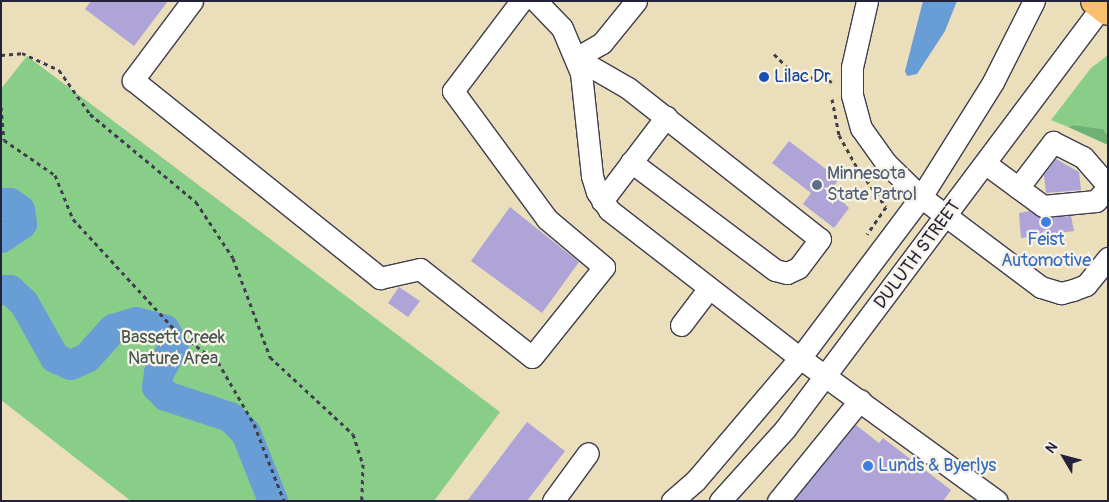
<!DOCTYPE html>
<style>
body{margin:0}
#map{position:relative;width:1109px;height:502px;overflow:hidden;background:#ebdfbb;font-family:Pangolin,sans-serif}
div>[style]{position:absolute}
.green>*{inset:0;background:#88ce88}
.forest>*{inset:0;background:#6eb174}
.water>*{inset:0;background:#699dd5}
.river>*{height:30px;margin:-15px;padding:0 15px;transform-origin:15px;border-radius:15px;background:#699dd5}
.building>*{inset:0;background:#aea4d7}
.path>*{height:3px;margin-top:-1.5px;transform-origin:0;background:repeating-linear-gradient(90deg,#403e4e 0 4px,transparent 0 8px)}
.roads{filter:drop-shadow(1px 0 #403e4e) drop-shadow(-1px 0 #403e4e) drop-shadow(0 1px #403e4e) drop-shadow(0 -1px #403e4e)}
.minor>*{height:21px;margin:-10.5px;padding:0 10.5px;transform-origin:10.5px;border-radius:10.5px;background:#fff}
.highway>*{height:28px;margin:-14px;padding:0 14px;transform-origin:14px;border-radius:14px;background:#f9bf6d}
.dots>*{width:14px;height:14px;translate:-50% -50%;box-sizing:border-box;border:2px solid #f7f3e8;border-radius:50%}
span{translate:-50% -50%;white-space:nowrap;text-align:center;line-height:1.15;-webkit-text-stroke:4.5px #f7f3e8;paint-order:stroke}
.transit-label{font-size:18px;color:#164399}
.left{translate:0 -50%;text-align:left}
.service-label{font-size:18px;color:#4e5e75}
.shop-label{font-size:18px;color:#366cbe}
.street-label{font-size:18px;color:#22223b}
.park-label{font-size:18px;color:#415652}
.frame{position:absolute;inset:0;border:2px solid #22223b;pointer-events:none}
.north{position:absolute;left:1039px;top:432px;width:50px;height:50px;-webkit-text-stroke:4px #f7f3e8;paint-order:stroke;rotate:307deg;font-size:14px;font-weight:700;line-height:20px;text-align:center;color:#22223b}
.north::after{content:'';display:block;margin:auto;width:18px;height:22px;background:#22223b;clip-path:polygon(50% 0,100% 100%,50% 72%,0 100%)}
</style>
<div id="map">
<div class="green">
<i style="clip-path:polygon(1108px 55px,1108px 136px,1103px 129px,1074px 125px,1068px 127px,1051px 120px,1091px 68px)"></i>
<i style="clip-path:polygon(27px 56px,500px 412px,434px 501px,131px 501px,1px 400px,1px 89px)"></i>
</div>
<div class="forest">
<i style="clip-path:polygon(1074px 125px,1103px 129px,1108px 136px,1108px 145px,1068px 127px)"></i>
</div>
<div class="water">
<i style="clip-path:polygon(923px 1px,957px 1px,945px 31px,917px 74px,907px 76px,905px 71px)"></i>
</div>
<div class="river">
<i style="left:1px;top:203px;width:9px"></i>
<i style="left:10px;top:203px;width:12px;rotate:35deg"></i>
<i style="left:20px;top:210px;width:14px;rotate:82deg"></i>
<i style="left:22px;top:224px;width:25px;rotate:146deg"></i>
<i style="left:1px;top:290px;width:9px"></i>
<i style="left:10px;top:290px;width:19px;rotate:43deg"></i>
<i style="left:24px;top:303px;width:63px;rotate:60.6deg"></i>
<i style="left:55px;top:358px;width:17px;rotate:24deg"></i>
<i style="left:71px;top:365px;width:17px;rotate:-24deg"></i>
<i style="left:87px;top:358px;width:39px;rotate:-48deg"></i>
<i style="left:113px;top:329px;width:24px;rotate:-17deg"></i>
<i style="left:136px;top:322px;width:30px;rotate:15deg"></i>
<i style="left:165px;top:330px;width:18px;rotate:61deg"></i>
<i style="left:174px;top:346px;width:31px;rotate:119deg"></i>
<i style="left:159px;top:373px;width:14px;rotate:98deg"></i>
<i style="left:157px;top:387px;width:13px;rotate:45deg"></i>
<i style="left:166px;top:396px;width:67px;rotate:18.2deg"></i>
<i style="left:230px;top:417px;width:23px;rotate:45deg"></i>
<i style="left:246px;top:433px;width:73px;rotate:68.3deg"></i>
</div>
<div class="building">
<i style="clip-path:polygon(91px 1px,168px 1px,134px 46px,85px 9px)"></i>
<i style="clip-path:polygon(789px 141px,839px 179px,831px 190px,849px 208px,834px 228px,803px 204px,811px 193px,772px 163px)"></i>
<i style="clip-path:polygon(1056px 159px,1079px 172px,1081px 190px,1046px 193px,1044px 175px)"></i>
<i style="clip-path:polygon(510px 207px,579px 262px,542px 313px,471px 261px)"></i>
<i style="clip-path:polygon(1029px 211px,1044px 218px,1071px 216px,1074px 231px,1021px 238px,1019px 213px)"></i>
<i style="clip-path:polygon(399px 287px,420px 301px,408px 317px,388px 303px)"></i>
<i style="clip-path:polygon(527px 422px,565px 451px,527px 501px,467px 501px)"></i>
<i style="clip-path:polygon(856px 425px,879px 443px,883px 438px,951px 490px,943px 501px,794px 501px)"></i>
</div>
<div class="path">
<i style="left:774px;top:54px;width:24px;rotate:45deg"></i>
<i style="left:791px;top:71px;width:14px;rotate:30deg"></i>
<i style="left:803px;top:78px;width:19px;rotate:-3deg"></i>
<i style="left:822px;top:77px;width:11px;rotate:27deg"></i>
<i style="left:1px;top:55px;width:21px;rotate:-5deg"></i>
<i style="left:22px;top:53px;width:41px;rotate:24.7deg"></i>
<i style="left:59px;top:70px;width:54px;rotate:54.8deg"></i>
<i style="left:90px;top:114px;width:138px;rotate:39.7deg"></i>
<i style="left:196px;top:202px;width:67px;rotate:56.5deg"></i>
<i style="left:233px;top:258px;width:106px;rotate:69.5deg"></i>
<i style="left:270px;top:357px;width:113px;rotate:42.9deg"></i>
<i style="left:353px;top:434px;width:32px;rotate:72deg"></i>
<i style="left:363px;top:464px;width:37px;rotate:92deg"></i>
<i style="left:832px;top:99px;width:37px;rotate:79deg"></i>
<i style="left:839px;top:135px;width:37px;rotate:61deg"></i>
<i style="left:857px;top:167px;width:49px;rotate:54.1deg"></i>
<i style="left:886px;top:207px;width:33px;rotate:125deg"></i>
<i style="left:1px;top:107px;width:33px;rotate:85deg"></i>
<i style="left:4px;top:140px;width:62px;rotate:34.5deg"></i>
<i style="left:55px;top:175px;width:48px;rotate:67.8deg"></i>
<i style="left:73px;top:219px;width:154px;rotate:47.4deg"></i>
<i style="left:177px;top:332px;width:51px;rotate:36.2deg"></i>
<i style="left:218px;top:362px;width:72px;rotate:59.9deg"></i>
<i style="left:254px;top:424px;width:83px;rotate:68.7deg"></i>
</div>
<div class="roads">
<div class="minor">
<i style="left:192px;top:1px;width:99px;rotate:126.8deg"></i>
<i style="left:133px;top:80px;width:317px;rotate:38.7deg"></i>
<i style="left:380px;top:278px;width:41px;rotate:-12.7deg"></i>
<i style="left:420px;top:269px;width:142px;rotate:38.2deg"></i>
<i style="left:532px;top:357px;width:115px;rotate:-51.3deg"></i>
<i style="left:604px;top:267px;width:75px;rotate:-139.9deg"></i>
<i style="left:547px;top:219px;width:159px;rotate:-126.3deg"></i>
<i style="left:453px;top:91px;width:113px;rotate:-52.9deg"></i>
<i style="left:536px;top:1px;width:37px;rotate:46deg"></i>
<i style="left:562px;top:28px;width:49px;rotate:67.1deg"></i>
<i style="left:581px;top:73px;width:104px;rotate:83.9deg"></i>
<i style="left:592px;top:176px;width:17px;rotate:73deg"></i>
<i style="left:597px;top:192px;width:22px;rotate:56deg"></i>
<i style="left:609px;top:210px;width:242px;rotate:37.8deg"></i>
<i style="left:800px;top:358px;width:243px;rotate:36deg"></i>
<i style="left:867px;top:1px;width:68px;rotate:102.8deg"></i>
<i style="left:852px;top:67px;width:28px;rotate:90deg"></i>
<i style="left:852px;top:95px;width:34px;rotate:75deg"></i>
<i style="left:861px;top:128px;width:43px;rotate:54.5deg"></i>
<i style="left:886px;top:163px;width:49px;rotate:44.2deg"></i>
<i style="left:921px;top:197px;width:150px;rotate:36.9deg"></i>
<i style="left:1041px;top:287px;width:21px;rotate:17deg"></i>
<i style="left:1061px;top:293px;width:12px;rotate:-14deg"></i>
<i style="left:1073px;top:290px;width:14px;rotate:-21deg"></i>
<i style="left:1086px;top:285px;width:35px;rotate:-51deg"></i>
<i style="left:576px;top:58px;width:60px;rotate:30deg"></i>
<i style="left:628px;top:88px;width:244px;rotate:38.2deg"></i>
<i style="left:820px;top:239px;width:36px;rotate:127deg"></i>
<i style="left:798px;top:268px;width:12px;rotate:156deg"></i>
<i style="left:787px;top:273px;width:12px;rotate:-166deg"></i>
<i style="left:775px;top:270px;width:180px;rotate:-143.1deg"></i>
<i style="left:576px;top:58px;width:30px;rotate:-30deg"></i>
<i style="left:602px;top:43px;width:54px;rotate:-51deg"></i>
<i style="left:986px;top:164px;width:71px;rotate:36.4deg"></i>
<i style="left:1043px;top:206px;width:53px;rotate:-5.4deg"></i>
<i style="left:1096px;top:201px;width:18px;rotate:-49deg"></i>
<i style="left:1018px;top:188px;width:58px;rotate:-52.7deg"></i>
<i style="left:1053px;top:142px;width:34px;rotate:27deg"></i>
<i style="left:1083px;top:157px;width:38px;rotate:49deg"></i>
<i style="left:602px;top:201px;width:106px;rotate:-52.7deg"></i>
<i style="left:681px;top:325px;width:46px;rotate:-52.9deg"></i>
<i style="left:553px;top:501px;width:59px;rotate:-53.9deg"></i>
<i style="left:672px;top:501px;width:32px;rotate:-41deg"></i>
<i style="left:696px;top:480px;width:160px;rotate:-49.6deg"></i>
<i style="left:800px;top:358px;width:201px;rotate:-53.1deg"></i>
<i style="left:921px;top:197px;width:136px;rotate:-57.9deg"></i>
<i style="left:993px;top:82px;width:91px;rotate:-63.2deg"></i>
<i style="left:720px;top:501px;width:97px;rotate:-47.9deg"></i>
<i style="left:785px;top:429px;width:535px;rotate:-53.13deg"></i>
<i style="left:778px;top:501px;width:130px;rotate:-50.9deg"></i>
</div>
<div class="highway">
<i style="left:1095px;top:1px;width:16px;rotate:38deg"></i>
</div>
</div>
<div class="dots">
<i style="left:764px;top:77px;background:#1a4fb4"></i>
<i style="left:817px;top:185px;background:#5c6f8a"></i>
<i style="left:1046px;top:222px;background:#3f7fe0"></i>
<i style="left:868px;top:466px;background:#3f7fe0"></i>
</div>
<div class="transit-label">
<span class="left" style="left:774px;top:77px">Lilac Dr</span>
</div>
<div class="service-label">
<span class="left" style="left:827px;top:185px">Minnesota<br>State Patrol</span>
</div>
<div class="shop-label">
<span style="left:1046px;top:251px">Feist<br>Automotive</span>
<span class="left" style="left:878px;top:466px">Lunds &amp; Byerlys</span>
</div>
<div class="street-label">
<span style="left:918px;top:255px;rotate:-53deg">DULUTH STREET</span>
</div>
<div class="park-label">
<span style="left:173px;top:349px">Bassett Creek<br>Nature Area</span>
</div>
<div class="frame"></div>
<div class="north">N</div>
</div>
